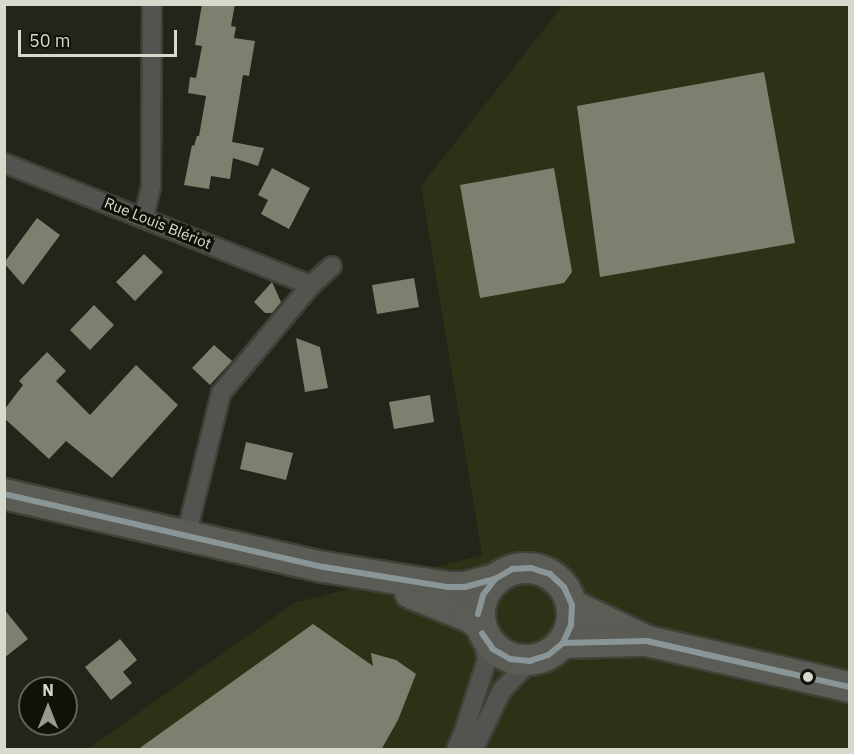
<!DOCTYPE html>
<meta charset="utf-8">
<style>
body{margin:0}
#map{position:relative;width:854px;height:754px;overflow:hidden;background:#222519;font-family:"IBM Plex Sans",sans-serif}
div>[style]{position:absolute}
.built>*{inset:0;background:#2c3216}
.building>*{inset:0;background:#7c806f}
.roads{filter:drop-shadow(2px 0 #3e4136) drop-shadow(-2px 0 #3e4136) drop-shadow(0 2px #3e4136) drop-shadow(0 -2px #3e4136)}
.street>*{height:18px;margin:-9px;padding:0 9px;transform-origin:9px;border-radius:9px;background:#535450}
.primary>*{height:30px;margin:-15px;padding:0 15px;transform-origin:15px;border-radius:15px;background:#5a5c55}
.primary>.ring{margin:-15px;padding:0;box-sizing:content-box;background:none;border:30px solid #5a5c55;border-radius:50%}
.bus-1>*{height:6px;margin:-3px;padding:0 3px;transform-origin:3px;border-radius:3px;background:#899597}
.dots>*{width:16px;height:16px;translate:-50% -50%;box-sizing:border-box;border:3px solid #0f1208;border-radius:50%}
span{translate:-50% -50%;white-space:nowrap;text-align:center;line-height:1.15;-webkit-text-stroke:6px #0f1208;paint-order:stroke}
.street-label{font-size:15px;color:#d6dacc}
.frame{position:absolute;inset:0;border:6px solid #d6dacc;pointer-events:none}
.north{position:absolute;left:18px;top:676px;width:60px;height:60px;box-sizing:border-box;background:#0f1208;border:2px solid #5f6256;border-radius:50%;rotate:0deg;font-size:16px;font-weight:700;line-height:24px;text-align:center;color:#d6dacc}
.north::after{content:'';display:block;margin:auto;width:21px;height:27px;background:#979b8d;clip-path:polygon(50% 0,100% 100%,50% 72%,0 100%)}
.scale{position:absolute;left:18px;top:30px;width:159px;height:27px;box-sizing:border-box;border:3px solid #d6dacc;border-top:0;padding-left:8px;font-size:18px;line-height:21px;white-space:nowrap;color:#d6dacc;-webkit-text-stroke:4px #0f1208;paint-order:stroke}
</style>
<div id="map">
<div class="built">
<i style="clip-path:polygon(563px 5px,849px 5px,849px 749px,86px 750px,294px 603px,482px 555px,421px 186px)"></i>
</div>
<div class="building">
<i style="clip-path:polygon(202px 4px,235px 4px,231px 26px,236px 27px,234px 38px,255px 41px,249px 76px,243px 75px,232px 142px,264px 148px,258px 166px,233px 158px,230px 179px,211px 176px,209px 189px,184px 185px,192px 145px,194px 146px,197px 136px,199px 136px,206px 96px,188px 93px,190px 77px,196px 78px,202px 46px,195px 45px)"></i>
<i style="clip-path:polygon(764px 72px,795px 243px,600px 277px,577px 106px)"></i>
<i style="clip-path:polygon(272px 168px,310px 188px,289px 229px,261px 214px,268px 200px,258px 195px)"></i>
<i style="clip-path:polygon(554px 168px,572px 272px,564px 283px,480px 298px,460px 185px)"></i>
<i style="clip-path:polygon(37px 218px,60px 235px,23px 285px,4px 263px)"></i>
<i style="clip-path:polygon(144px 254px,163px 272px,135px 301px,116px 282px)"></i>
<i style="clip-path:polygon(414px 278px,419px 307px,377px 314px,372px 285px)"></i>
<i style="clip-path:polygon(272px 282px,281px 302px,272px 313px,265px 313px,254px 302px)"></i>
<i style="clip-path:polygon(94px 305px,114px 325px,90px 350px,70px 330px)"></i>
<i style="clip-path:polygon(296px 338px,320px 347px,328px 388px,305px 392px)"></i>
<i style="clip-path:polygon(214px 345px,232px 361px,210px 385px,192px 368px)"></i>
<i style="clip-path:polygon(47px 352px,66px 371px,56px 381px,90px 415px,136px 365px,178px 405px,112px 478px,66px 441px,49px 459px,4px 418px,4px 410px,23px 385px,19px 381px)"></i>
<i style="clip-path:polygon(430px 395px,434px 422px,394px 429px,389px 402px)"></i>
<i style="clip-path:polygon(246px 442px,293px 453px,286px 480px,240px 469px)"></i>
<i style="clip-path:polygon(4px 609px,28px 639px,4px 658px)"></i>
<i style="clip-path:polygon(313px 624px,373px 666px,371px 653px,396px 660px,416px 674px,398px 720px,381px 750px,137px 750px)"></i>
<i style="clip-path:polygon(120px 639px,137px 660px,123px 672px,132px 683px,111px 700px,85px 667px)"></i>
</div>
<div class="roads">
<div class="street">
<i style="left:4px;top:163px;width:330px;rotate:21.7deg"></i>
<i style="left:144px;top:217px;width:32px;rotate:-77deg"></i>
<i style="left:151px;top:186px;width:182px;rotate:-89.7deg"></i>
<i style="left:186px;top:536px;width:147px;rotate:-76.2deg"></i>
<i style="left:221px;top:393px;width:141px;rotate:-50.2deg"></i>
<i style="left:311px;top:285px;width:28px;rotate:-42deg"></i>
<i style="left:456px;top:750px;width:21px;rotate:-67deg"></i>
<i style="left:464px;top:731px;width:75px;rotate:-72.1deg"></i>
<i style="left:487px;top:660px;width:27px;rotate:-100deg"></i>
<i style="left:473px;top:750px;width:67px;rotate:-64.2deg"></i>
<i style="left:502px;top:690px;width:40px;rotate:-46deg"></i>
</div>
<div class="primary">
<i style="left:4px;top:494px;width:328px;rotate:12.9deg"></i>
<i style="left:324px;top:567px;width:126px;rotate:9.2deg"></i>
<i style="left:448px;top:587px;width:17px"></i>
<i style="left:465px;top:587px;width:31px;rotate:-15deg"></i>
<i class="ring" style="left:480px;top:568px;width:62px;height:62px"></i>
<i style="left:410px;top:593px;width:61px;rotate:22deg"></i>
<i style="left:467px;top:616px;width:17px;rotate:33deg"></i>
<i style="left:572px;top:605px;width:83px;rotate:25.6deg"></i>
<i style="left:647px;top:641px;width:208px;rotate:12.8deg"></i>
<i style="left:563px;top:643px;width:78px;rotate:-1.5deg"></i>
</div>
</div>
<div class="bus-1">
<i style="left:4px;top:494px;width:328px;rotate:12.9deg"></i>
<i style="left:324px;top:567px;width:126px;rotate:9.2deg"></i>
<i style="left:448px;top:587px;width:17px"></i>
<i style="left:465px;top:587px;width:31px;rotate:-15deg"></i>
<i style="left:478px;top:614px;width:20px;rotate:-75deg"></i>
<i style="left:483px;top:595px;width:20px;rotate:-53deg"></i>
<i style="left:495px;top:579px;width:20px;rotate:-30deg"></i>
<i style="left:512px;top:569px;width:19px;rotate:-3deg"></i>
<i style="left:531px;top:568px;width:20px;rotate:18deg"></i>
<i style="left:550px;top:574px;width:19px;rotate:43deg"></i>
<i style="left:564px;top:587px;width:20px;rotate:66deg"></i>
<i style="left:572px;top:605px;width:20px;rotate:93deg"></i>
<i style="left:571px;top:625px;width:20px;rotate:114deg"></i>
<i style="left:563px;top:643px;width:19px;rotate:141deg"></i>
<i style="left:548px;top:655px;width:19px;rotate:162deg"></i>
<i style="left:530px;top:661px;width:20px;rotate:-174deg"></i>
<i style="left:510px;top:659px;width:20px;rotate:-150deg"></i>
<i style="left:493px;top:649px;width:19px;rotate:-125deg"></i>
<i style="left:563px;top:643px;width:84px;rotate:-1.4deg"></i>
<i style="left:647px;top:641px;width:208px;rotate:12.8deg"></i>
</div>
<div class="dots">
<i style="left:808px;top:677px;background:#d6dacc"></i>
</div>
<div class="street-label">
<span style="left:158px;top:223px;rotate:22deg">Rue Louis Blériot</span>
</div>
<div class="frame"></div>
<div class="north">N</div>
<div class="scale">50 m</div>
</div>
